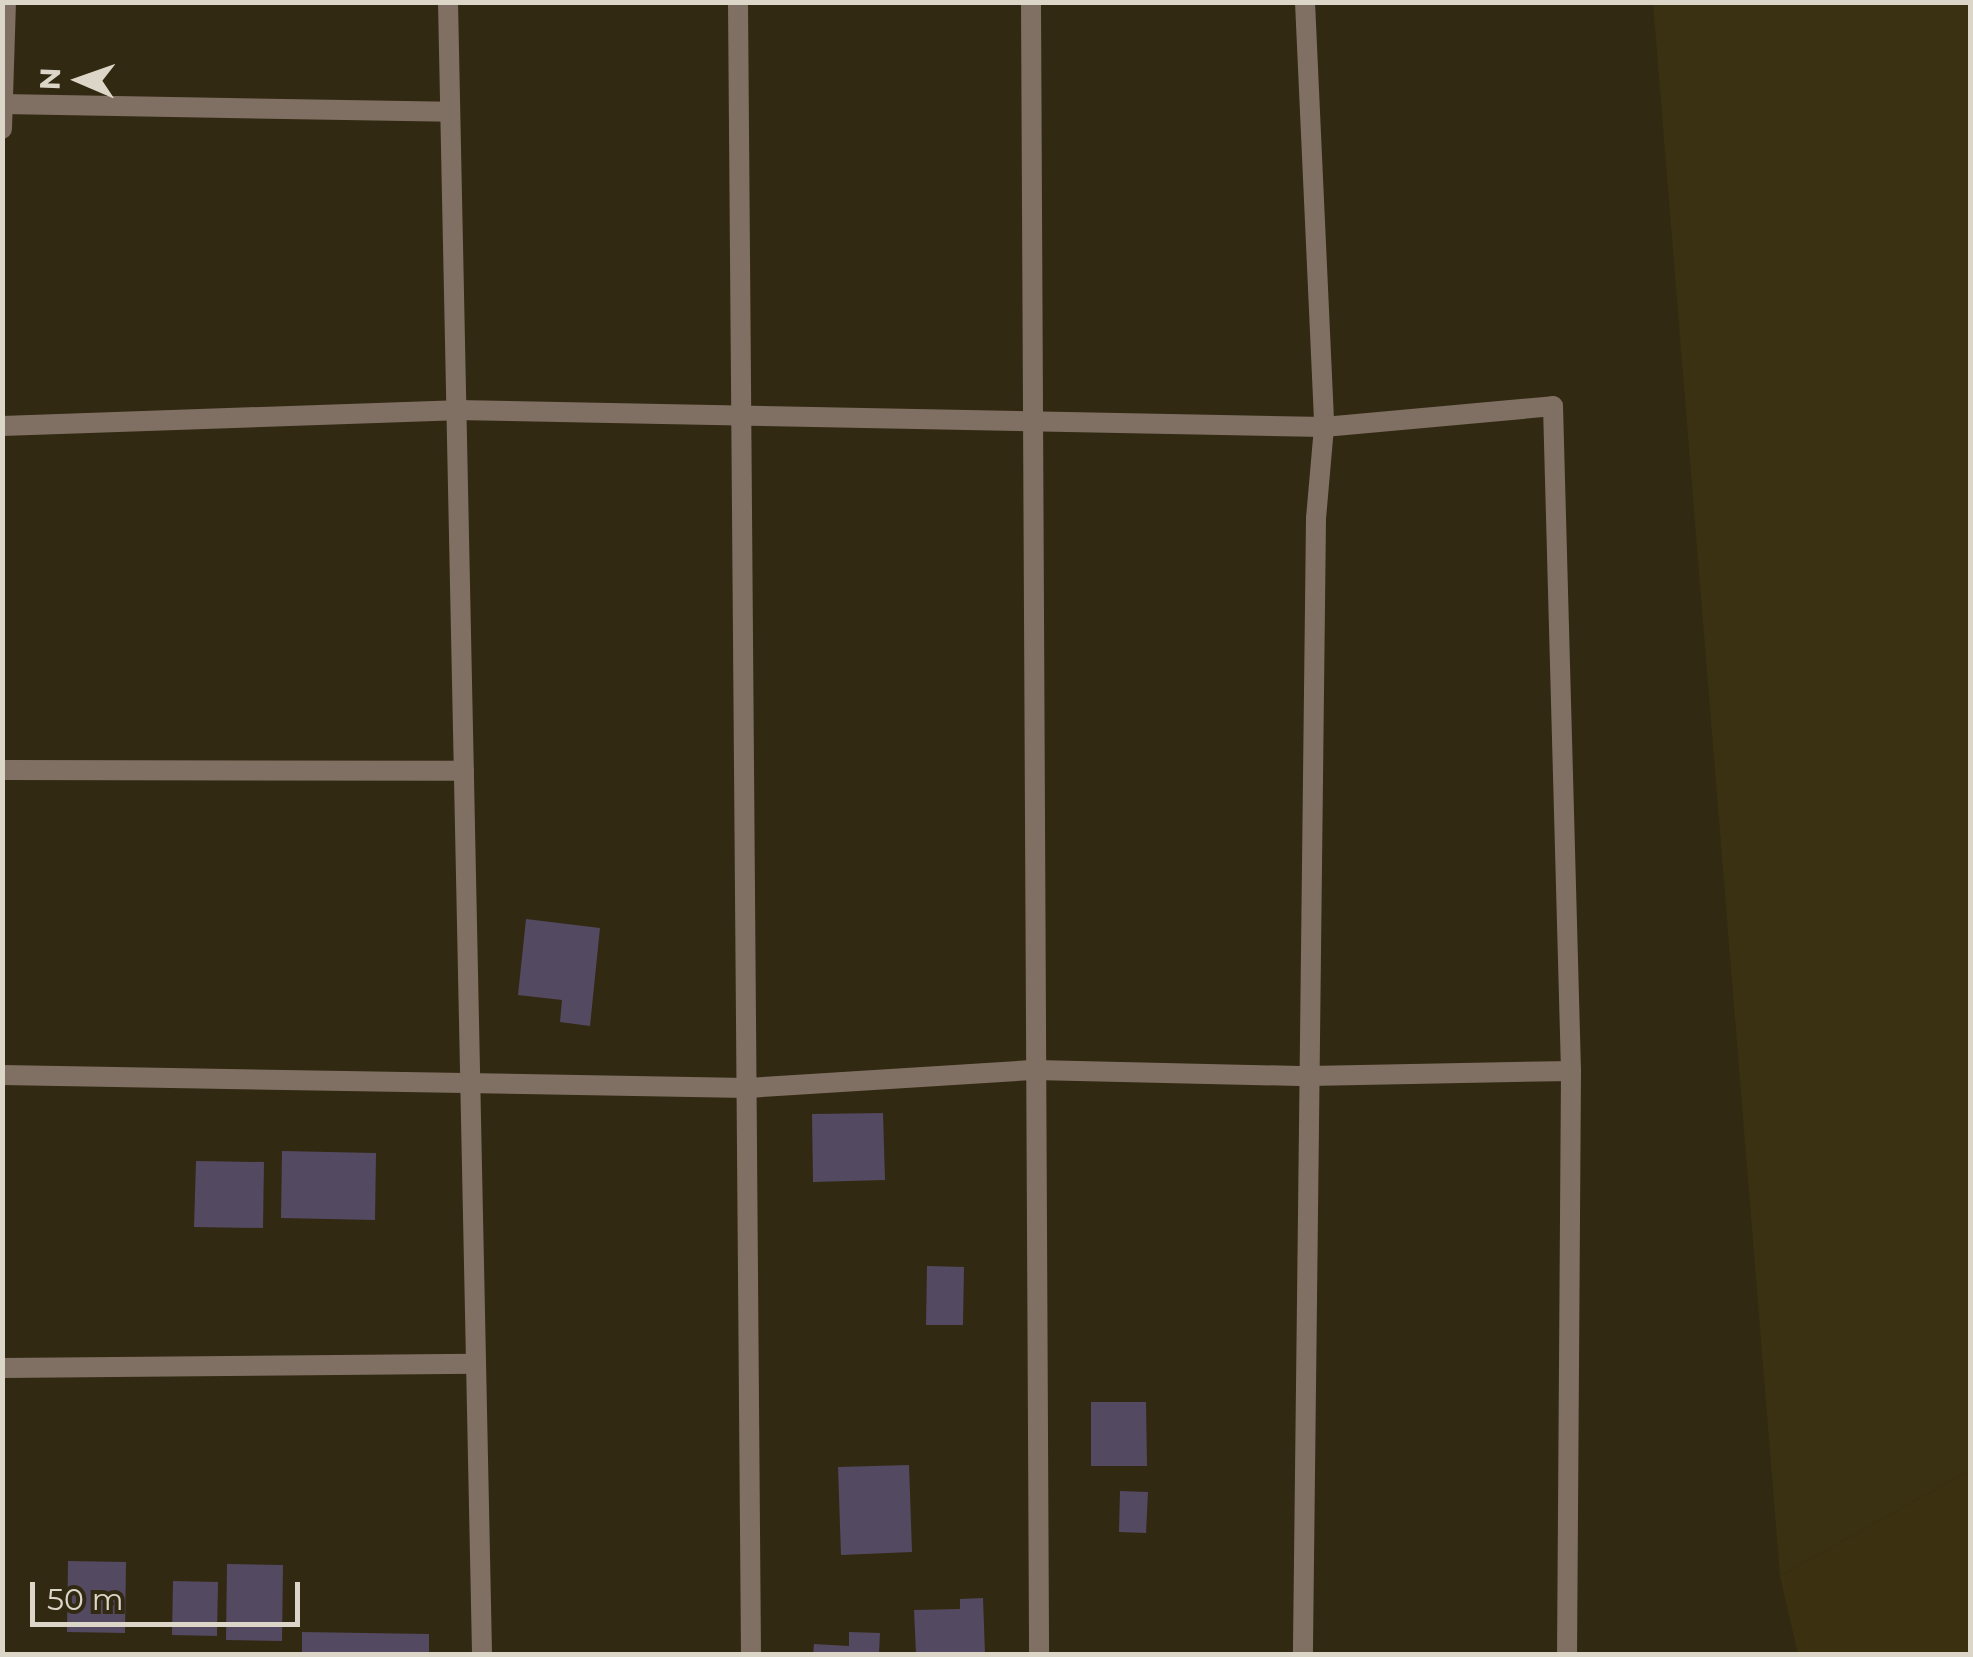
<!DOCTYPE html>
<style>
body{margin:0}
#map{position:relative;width:1973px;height:1657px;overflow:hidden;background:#322912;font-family:Montserrat,sans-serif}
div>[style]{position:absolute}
.built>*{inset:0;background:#3b3010}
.sand>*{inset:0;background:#393111}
.building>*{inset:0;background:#534961}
.minor>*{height:20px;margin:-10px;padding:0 10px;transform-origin:10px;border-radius:10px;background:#807063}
span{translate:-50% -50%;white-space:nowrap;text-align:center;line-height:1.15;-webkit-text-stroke:8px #322912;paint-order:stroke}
.frame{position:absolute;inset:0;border:5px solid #dbd6c8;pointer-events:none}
.north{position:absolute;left:30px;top:30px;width:100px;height:100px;-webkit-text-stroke:8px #322912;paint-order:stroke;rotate:272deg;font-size:28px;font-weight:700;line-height:40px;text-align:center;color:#dbd6c8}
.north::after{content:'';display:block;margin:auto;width:35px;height:45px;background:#dbd6c8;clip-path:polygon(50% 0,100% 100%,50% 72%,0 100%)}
.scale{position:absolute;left:30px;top:1582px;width:270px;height:45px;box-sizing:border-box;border:5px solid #dbd6c8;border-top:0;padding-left:12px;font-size:30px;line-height:35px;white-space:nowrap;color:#dbd6c8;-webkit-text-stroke:8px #322912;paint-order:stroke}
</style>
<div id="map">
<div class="built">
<i style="clip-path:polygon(1970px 1470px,1970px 1654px,1798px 1654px,1780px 1576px)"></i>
</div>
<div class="sand">
<i style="clip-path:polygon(1653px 3px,1970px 3px,1970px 1470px,1780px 1576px)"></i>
</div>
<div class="building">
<i style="clip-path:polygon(526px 919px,600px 928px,590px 1026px,560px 1022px,562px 1000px,518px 995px)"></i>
<i style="clip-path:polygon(883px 1113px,885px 1180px,813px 1182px,812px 1114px)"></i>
<i style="clip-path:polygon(282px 1151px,376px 1153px,375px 1220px,281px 1218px)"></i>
<i style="clip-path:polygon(196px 1161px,264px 1162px,263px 1228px,194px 1227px)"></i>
<i style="clip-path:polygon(927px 1266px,964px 1267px,963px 1325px,926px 1325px)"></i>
<i style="clip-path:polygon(1091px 1402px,1146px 1402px,1147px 1466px,1091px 1466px)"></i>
<i style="clip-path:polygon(909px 1465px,912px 1552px,841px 1555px,838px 1467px)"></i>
<i style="clip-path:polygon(1120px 1491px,1148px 1492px,1146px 1533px,1119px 1532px)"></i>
<i style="clip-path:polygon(68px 1561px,126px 1562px,125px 1633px,67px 1632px)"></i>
<i style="clip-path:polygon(227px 1564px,283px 1565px,282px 1641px,226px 1640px)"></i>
<i style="clip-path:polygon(173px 1581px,218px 1582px,217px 1636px,172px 1635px)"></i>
<i style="clip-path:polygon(983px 1598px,985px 1654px,916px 1654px,914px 1610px,960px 1609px,960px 1599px)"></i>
<i style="clip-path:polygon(302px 1632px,429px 1634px,429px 1654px,302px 1654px)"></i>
<i style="clip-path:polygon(849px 1632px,880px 1633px,879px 1654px,813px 1654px,814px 1644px,849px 1646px)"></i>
</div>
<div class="minor">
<i style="left:448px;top:2px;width:1652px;rotate:88.82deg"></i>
<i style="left:738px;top:2px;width:1652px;rotate:89.55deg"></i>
<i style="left:1031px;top:2px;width:1652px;rotate:89.72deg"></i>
<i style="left:1305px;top:2px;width:425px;rotate:87.4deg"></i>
<i style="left:1324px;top:427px;width:230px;rotate:-5.2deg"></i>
<i style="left:1553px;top:406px;width:665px;rotate:88.45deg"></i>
<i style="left:1571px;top:1071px;width:583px;rotate:90.39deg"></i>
<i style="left:2px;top:104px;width:448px;rotate:1deg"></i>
<i style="left:2px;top:129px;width:127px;rotate:-88.2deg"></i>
<i style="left:2px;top:426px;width:454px;rotate:-2deg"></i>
<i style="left:456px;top:410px;width:868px;rotate:1.12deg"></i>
<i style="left:1324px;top:427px;width:91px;rotate:95deg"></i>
<i style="left:1316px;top:518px;width:1136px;rotate:90.66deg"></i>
<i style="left:2px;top:770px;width:462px;rotate:0.1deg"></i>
<i style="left:2px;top:1075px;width:745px;rotate:1deg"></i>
<i style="left:747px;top:1088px;width:289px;rotate:-3.6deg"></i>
<i style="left:1035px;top:1070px;width:274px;rotate:1.3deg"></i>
<i style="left:1309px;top:1076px;width:262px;rotate:-1.1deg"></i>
<i style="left:2px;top:1368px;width:474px;rotate:-0.5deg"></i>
</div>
<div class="frame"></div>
<div class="north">N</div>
<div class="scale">50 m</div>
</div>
